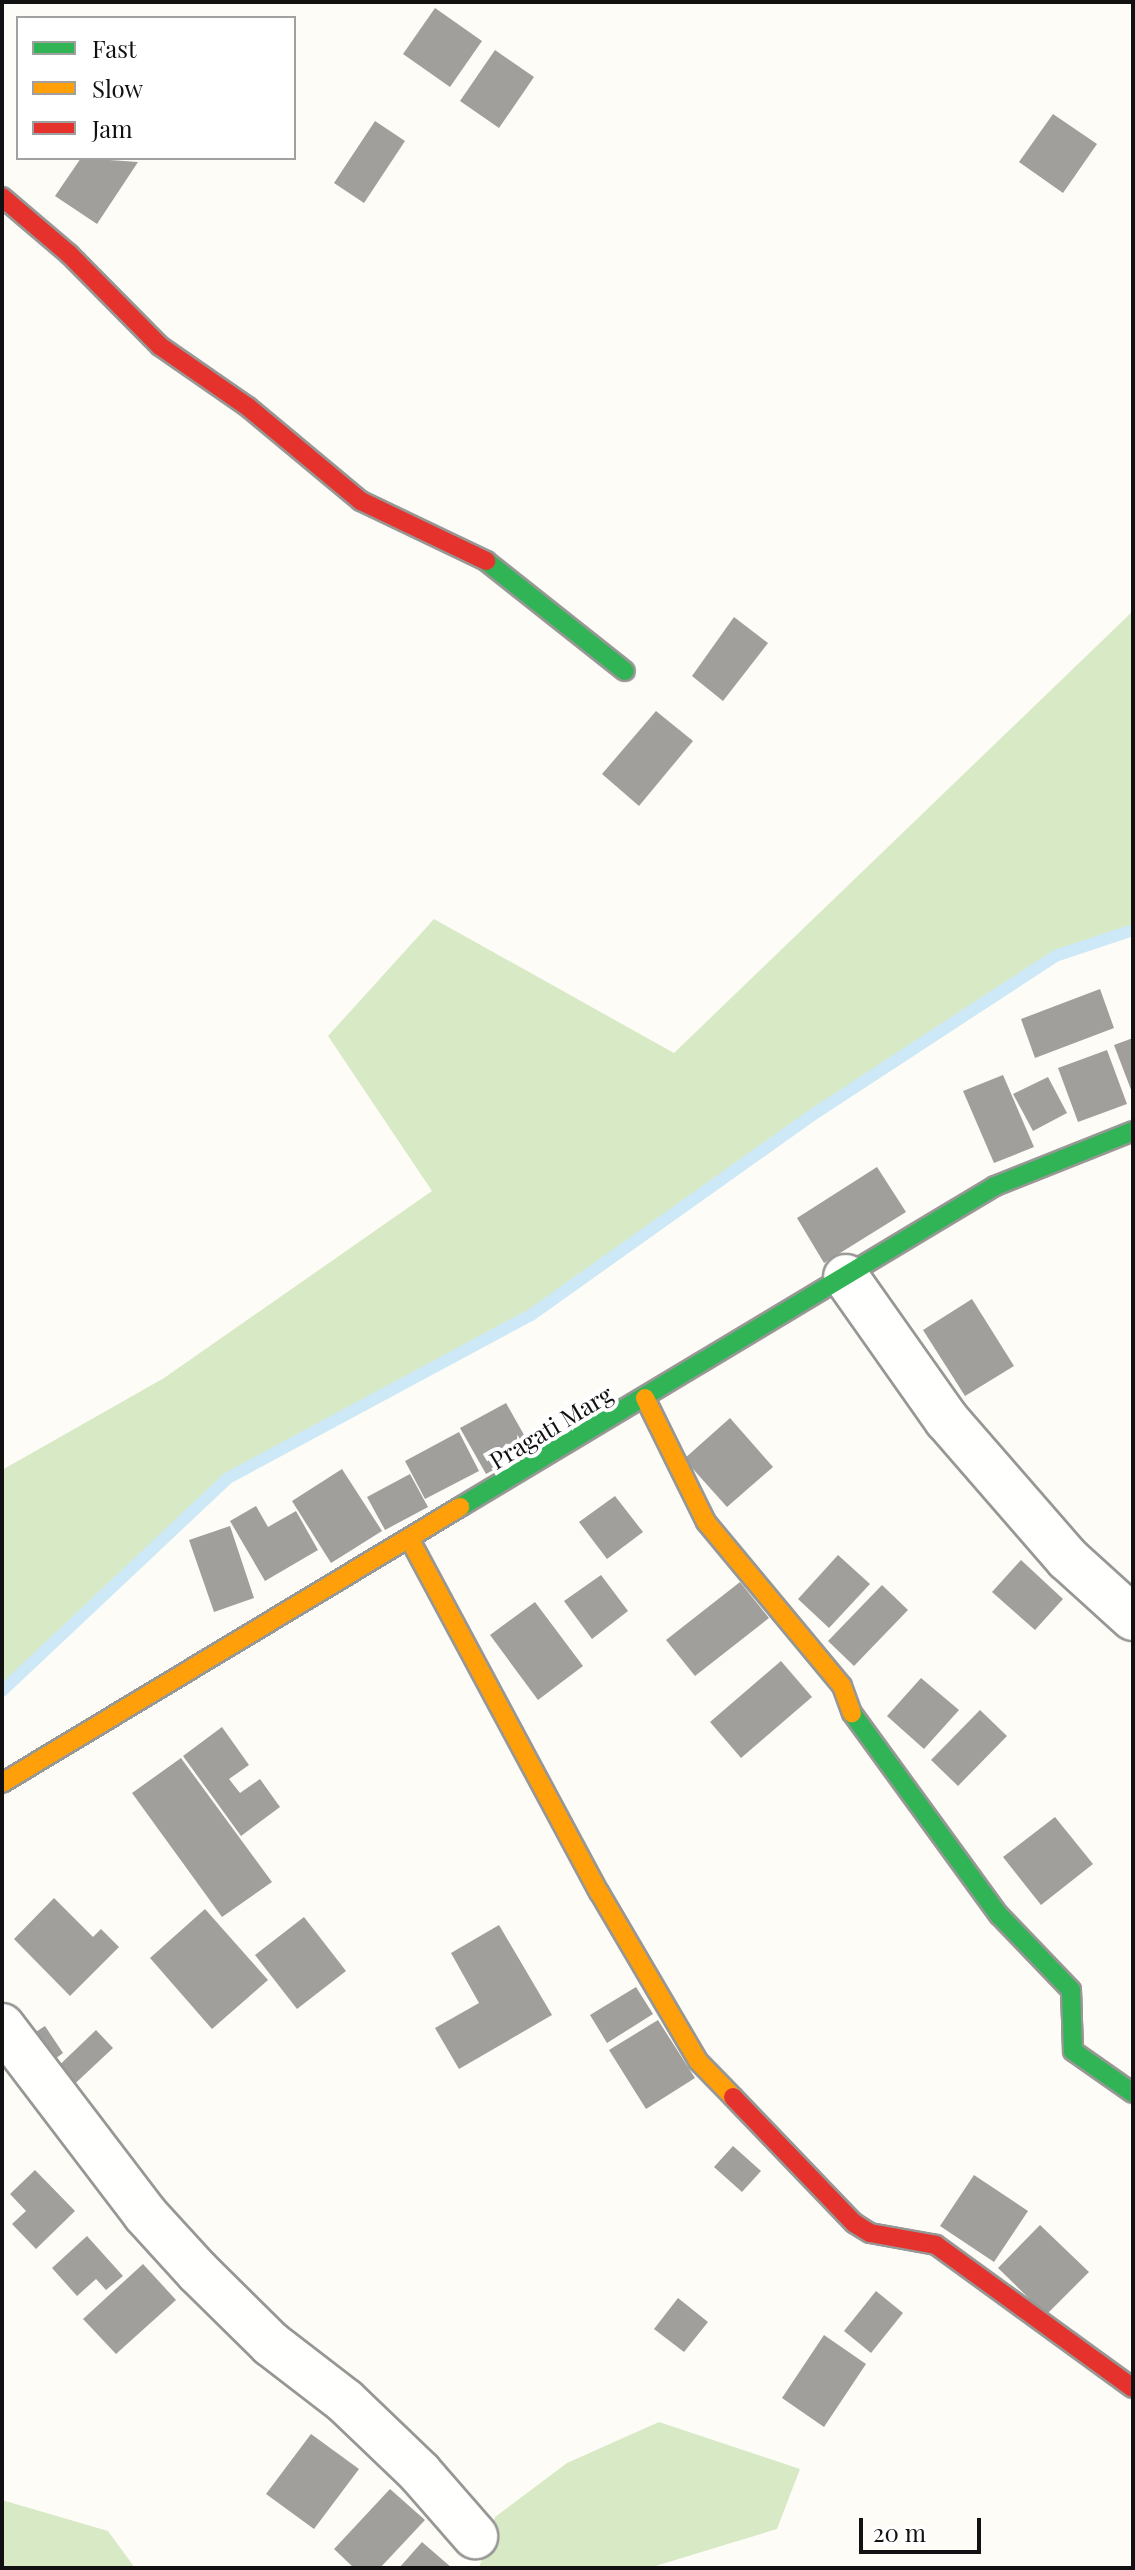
<!DOCTYPE html>
<style>
body{margin:0}
#map{position:relative;width:1135px;height:2570px;overflow:hidden;background:#fdfcf7;font-family:"Playfair Display",serif}
div>[style]{position:absolute}
.forest>*{inset:0;background:#d8eac5}
.stream>*{height:12px;margin:-6px;padding:0 6px;transform-origin:6px;border-radius:6px;background:#cde8f7}
.building>*{inset:0;background:#a19f9c}
.roads{filter:drop-shadow(2px 0 #979795) drop-shadow(-2px 0 #979795) drop-shadow(0 2px #979795) drop-shadow(0 -2px #979795)}
.street>*{height:44px;margin:-22px;padding:0 22px;transform-origin:22px;border-radius:22px;background:#fffffe}
.fast>*{height:18px;margin:-9px;padding:0 9px;transform-origin:9px;border-radius:9px;background:#30b455}
.slow>*{height:18px;margin:-9px;padding:0 9px;transform-origin:9px;border-radius:9px;background:#ff9f0a}
.jam>*{height:18px;margin:-9px;padding:0 9px;transform-origin:9px;border-radius:9px;background:#e5322d}
span{translate:-50% -50%;white-space:nowrap;text-align:center;line-height:1.15;-webkit-text-stroke:8px #fff;paint-order:stroke}
.street-label{font-size:24px;color:#111}
.frame{position:absolute;inset:0;border:4px solid #111;pointer-events:none}
.legend{position:absolute;left:16px;top:16px;width:280px;height:144px;box-sizing:border-box;background:#fff;border:2px solid #a0a0a0;margin:0;padding:10px 14px;list-style:none;font-size:24px;color:#111}
.legend li{display:flex;align-items:center;gap:16px;height:40px}
.legend b{width:40px;border:2px solid #a0a0a0}
.scale{position:absolute;left:859px;top:2518px;width:122px;height:36px;box-sizing:border-box;border:4px solid #111;border-top:0;padding-left:10px;font-size:24px;line-height:28px;white-space:nowrap;color:#111;-webkit-text-stroke:6px #fff;paint-order:stroke}
</style>
<div id="map">
<div class="forest">
<i style="clip-path:polygon(1133px 611px,1133px 930px,1055px 956px,817px 1112px,531px 1315px,228px 1478px,2px 1691px,2px 1470px,164px 1378px,432px 1191px,328px 1036px,434px 919px,674px 1053px)"></i>
<i style="clip-path:polygon(659px 2422px,800px 2469px,777px 2529px,649px 2568px,479px 2568px,495px 2517px,567px 2463px)"></i>
<i style="clip-path:polygon(2px 2500px,108px 2531px,135px 2568px,2px 2568px)"></i>
</div>
<div class="stream">
<i style="left:2px;top:1691px;width:311px;rotate:-43.3deg"></i>
<i style="left:228px;top:1478px;width:344px;rotate:-28.3deg"></i>
<i style="left:531px;top:1315px;width:351px;rotate:-35.4deg"></i>
<i style="left:817px;top:1112px;width:285px;rotate:-33.2deg"></i>
<i style="left:1055px;top:956px;width:82px;rotate:-18.4deg"></i>
</div>
<div class="building">
<i style="clip-path:polygon(435px 8px,482px 41px,450px 87px,403px 54px)"></i>
<i style="clip-path:polygon(495px 50px,534px 77px,499px 128px,460px 101px)"></i>
<i style="clip-path:polygon(1053px 114px,1097px 144px,1063px 193px,1019px 162px)"></i>
<i style="clip-path:polygon(375px 121px,405px 141px,364px 203px,334px 183px)"></i>
<i style="clip-path:polygon(81px 158px,138px 162px,97px 224px,55px 196px)"></i>
<i style="clip-path:polygon(734px 617px,768px 643px,723px 701px,692px 676px)"></i>
<i style="clip-path:polygon(656px 711px,693px 741px,639px 806px,602px 774px)"></i>
<i style="clip-path:polygon(1100px 989px,1114px 1028px,1035px 1058px,1021px 1019px)"></i>
<i style="clip-path:polygon(1133px 1038px,1133px 1095px,1114px 1045px)"></i>
<i style="clip-path:polygon(1107px 1050px,1127px 1104px,1078px 1122px,1058px 1068px)"></i>
<i style="clip-path:polygon(1003px 1075px,1034px 1147px,994px 1163px,963px 1091px)"></i>
<i style="clip-path:polygon(1048px 1077px,1067px 1113px,1033px 1131px,1013px 1094px)"></i>
<i style="clip-path:polygon(877px 1167px,906px 1212px,824px 1263px,797px 1218px)"></i>
<i style="clip-path:polygon(972px 1299px,1014px 1366px,965px 1396px,923px 1330px)"></i>
<i style="clip-path:polygon(506px 1403px,532px 1449px,486px 1474px,460px 1428px)"></i>
<i style="clip-path:polygon(730px 1418px,773px 1467px,727px 1507px,684px 1459px)"></i>
<i style="clip-path:polygon(459px 1432px,479px 1471px,425px 1499px,405px 1461px)"></i>
<i style="clip-path:polygon(342px 1469px,382px 1531px,331px 1563px,292px 1501px)"></i>
<i style="clip-path:polygon(410px 1474px,428px 1507px,385px 1530px,367px 1497px)"></i>
<i style="clip-path:polygon(615px 1496px,643px 1532px,607px 1559px,579px 1522px)"></i>
<i style="clip-path:polygon(256px 1506px,268px 1527px,296px 1511px,318px 1550px,265px 1581px,230px 1521px)"></i>
<i style="clip-path:polygon(230px 1526px,254px 1598px,214px 1612px,189px 1540px)"></i>
<i style="clip-path:polygon(838px 1555px,870px 1584px,829px 1628px,798px 1599px)"></i>
<i style="clip-path:polygon(1021px 1560px,1063px 1599px,1035px 1630px,992px 1592px)"></i>
<i style="clip-path:polygon(601px 1575px,628px 1611px,592px 1639px,564px 1601px)"></i>
<i style="clip-path:polygon(740px 1582px,769px 1618px,695px 1676px,666px 1640px)"></i>
<i style="clip-path:polygon(882px 1585px,908px 1610px,854px 1666px,828px 1641px)"></i>
<i style="clip-path:polygon(535px 1602px,583px 1666px,538px 1700px,490px 1635px)"></i>
<i style="clip-path:polygon(781px 1661px,812px 1697px,741px 1758px,710px 1722px)"></i>
<i style="clip-path:polygon(921px 1678px,959px 1710px,924px 1749px,887px 1716px)"></i>
<i style="clip-path:polygon(980px 1710px,1007px 1736px,958px 1786px,931px 1760px)"></i>
<i style="clip-path:polygon(222px 1727px,249px 1765px,229px 1779px,240px 1793px,260px 1779px,280px 1807px,241px 1836px,183px 1756px)"></i>
<i style="clip-path:polygon(181px 1758px,272px 1882px,222px 1917px,132px 1793px)"></i>
<i style="clip-path:polygon(1055px 1817px,1093px 1864px,1041px 1905px,1003px 1857px)"></i>
<i style="clip-path:polygon(54px 1898px,93px 1937px,101px 1929px,119px 1947px,70px 1996px,14px 1939px)"></i>
<i style="clip-path:polygon(205px 1909px,268px 1980px,212px 2029px,150px 1958px)"></i>
<i style="clip-path:polygon(304px 1917px,346px 1971px,297px 2009px,255px 1955px)"></i>
<i style="clip-path:polygon(499px 1925px,552px 2015px,459px 2069px,435px 2028px,479px 2003px,451px 1953px)"></i>
<i style="clip-path:polygon(636px 1987px,653px 2014px,607px 2043px,590px 2015px)"></i>
<i style="clip-path:polygon(658px 2020px,695px 2078px,646px 2109px,609px 2050px)"></i>
<i style="clip-path:polygon(45px 2026px,63px 2053px,47px 2065px,28px 2037px)"></i>
<i style="clip-path:polygon(96px 2030px,113px 2048px,65px 2093px,48px 2076px)"></i>
<i style="clip-path:polygon(733px 2146px,761px 2171px,742px 2192px,714px 2167px)"></i>
<i style="clip-path:polygon(35px 2170px,75px 2211px,36px 2249px,12px 2224px,26px 2211px,10px 2194px)"></i>
<i style="clip-path:polygon(974px 2175px,1028px 2211px,994px 2262px,940px 2226px)"></i>
<i style="clip-path:polygon(1040px 2225px,1089px 2272px,1046px 2315px,998px 2268px)"></i>
<i style="clip-path:polygon(87px 2236px,123px 2276px,106px 2290px,96px 2279px,77px 2296px,52px 2268px)"></i>
<i style="clip-path:polygon(143px 2264px,176px 2300px,116px 2354px,83px 2319px)"></i>
<i style="clip-path:polygon(876px 2291px,903px 2313px,871px 2353px,844px 2331px)"></i>
<i style="clip-path:polygon(678px 2298px,708px 2322px,684px 2352px,654px 2329px)"></i>
<i style="clip-path:polygon(824px 2335px,866px 2364px,824px 2427px,782px 2398px)"></i>
<i style="clip-path:polygon(311px 2434px,359px 2469px,314px 2529px,266px 2494px)"></i>
<i style="clip-path:polygon(390px 2489px,425px 2520px,380px 2568px,354px 2568px,334px 2549px)"></i>
<i style="clip-path:polygon(422px 2542px,452px 2568px,399px 2568px)"></i>
</div>
<div class="roads">
<div class="street">
<i style="left:846px;top:1277px;width:175px;rotate:54.8deg"></i>
<i style="left:947px;top:1420px;width:184px;rotate:49deg"></i>
<i style="left:1068px;top:1559px;width:88px;rotate:42.2deg"></i>
<i style="left:2px;top:2026px;width:236px;rotate:52.7deg"></i>
<i style="left:145px;top:2214px;width:79px;rotate:47.6deg"></i>
<i style="left:198px;top:2272px;width:103px;rotate:44.6deg"></i>
<i style="left:271px;top:2344px;width:93px;rotate:37.6deg"></i>
<i style="left:345px;top:2401px;width:104px;rotate:43.8deg"></i>
<i style="left:420px;top:2473px;width:84px;rotate:48.9deg"></i>
</div>
<div class="fast">
<i style="left:486px;top:561px;width:177px;rotate:38.4deg"></i>
<i style="left:460px;top:1507px;width:624px;rotate:-30.96deg"></i>
<i style="left:995px;top:1186px;width:149px;rotate:-21.7deg"></i>
<i style="left:852px;top:1713px;width:250px;rotate:54deg"></i>
<i style="left:999px;top:1915px;width:104px;rotate:46.2deg"></i>
<i style="left:1071px;top:1990px;width:61px;rotate:88.1deg"></i>
<i style="left:1073px;top:2051px;width:73px;rotate:35deg"></i>
</div>
<div class="slow">
<i style="left:645px;top:1398px;width:138px;rotate:63.8deg"></i>
<i style="left:706px;top:1522px;width:213px;rotate:50.3deg"></i>
<i style="left:842px;top:1686px;width:29px;rotate:70deg"></i>
<i style="left:410px;top:1540px;width:400px;rotate:61.8deg"></i>
<i style="left:599px;top:1892px;width:196px;rotate:59.6deg"></i>
<i style="left:698px;top:2061px;width:50px;rotate:45.8deg"></i>
<i style="left:2px;top:1783px;width:535px;rotate:-31.07deg"></i>
</div>
<div class="jam">
<i style="left:2px;top:197px;width:88px;rotate:40.4deg"></i>
<i style="left:69px;top:254px;width:129px;rotate:45.3deg"></i>
<i style="left:160px;top:346px;width:107px;rotate:34.7deg"></i>
<i style="left:248px;top:407px;width:147px;rotate:39.8deg"></i>
<i style="left:361px;top:501px;width:139px;rotate:25.6deg"></i>
<i style="left:733px;top:2097px;width:175px;rotate:46.2deg"></i>
<i style="left:854px;top:2223px;width:19px;rotate:32deg"></i>
<i style="left:870px;top:2233px;width:67px;rotate:10.3deg"></i>
<i style="left:936px;top:2245px;width:243px;rotate:36deg"></i>
</div>
</div>
<div class="street-label">
<span style="left:551px;top:1427px;rotate:-31deg">Pragati Marg</span>
</div>
<div class="frame"></div>
<ul class="legend">
<li><b style="height:10px;background:#30b455"></b>Fast</li>
<li><b style="height:10px;background:#ff9f0a"></b>Slow</li>
<li><b style="height:10px;background:#e5322d"></b>Jam</li>
</ul>
<div class="scale">20 m</div>
</div>
